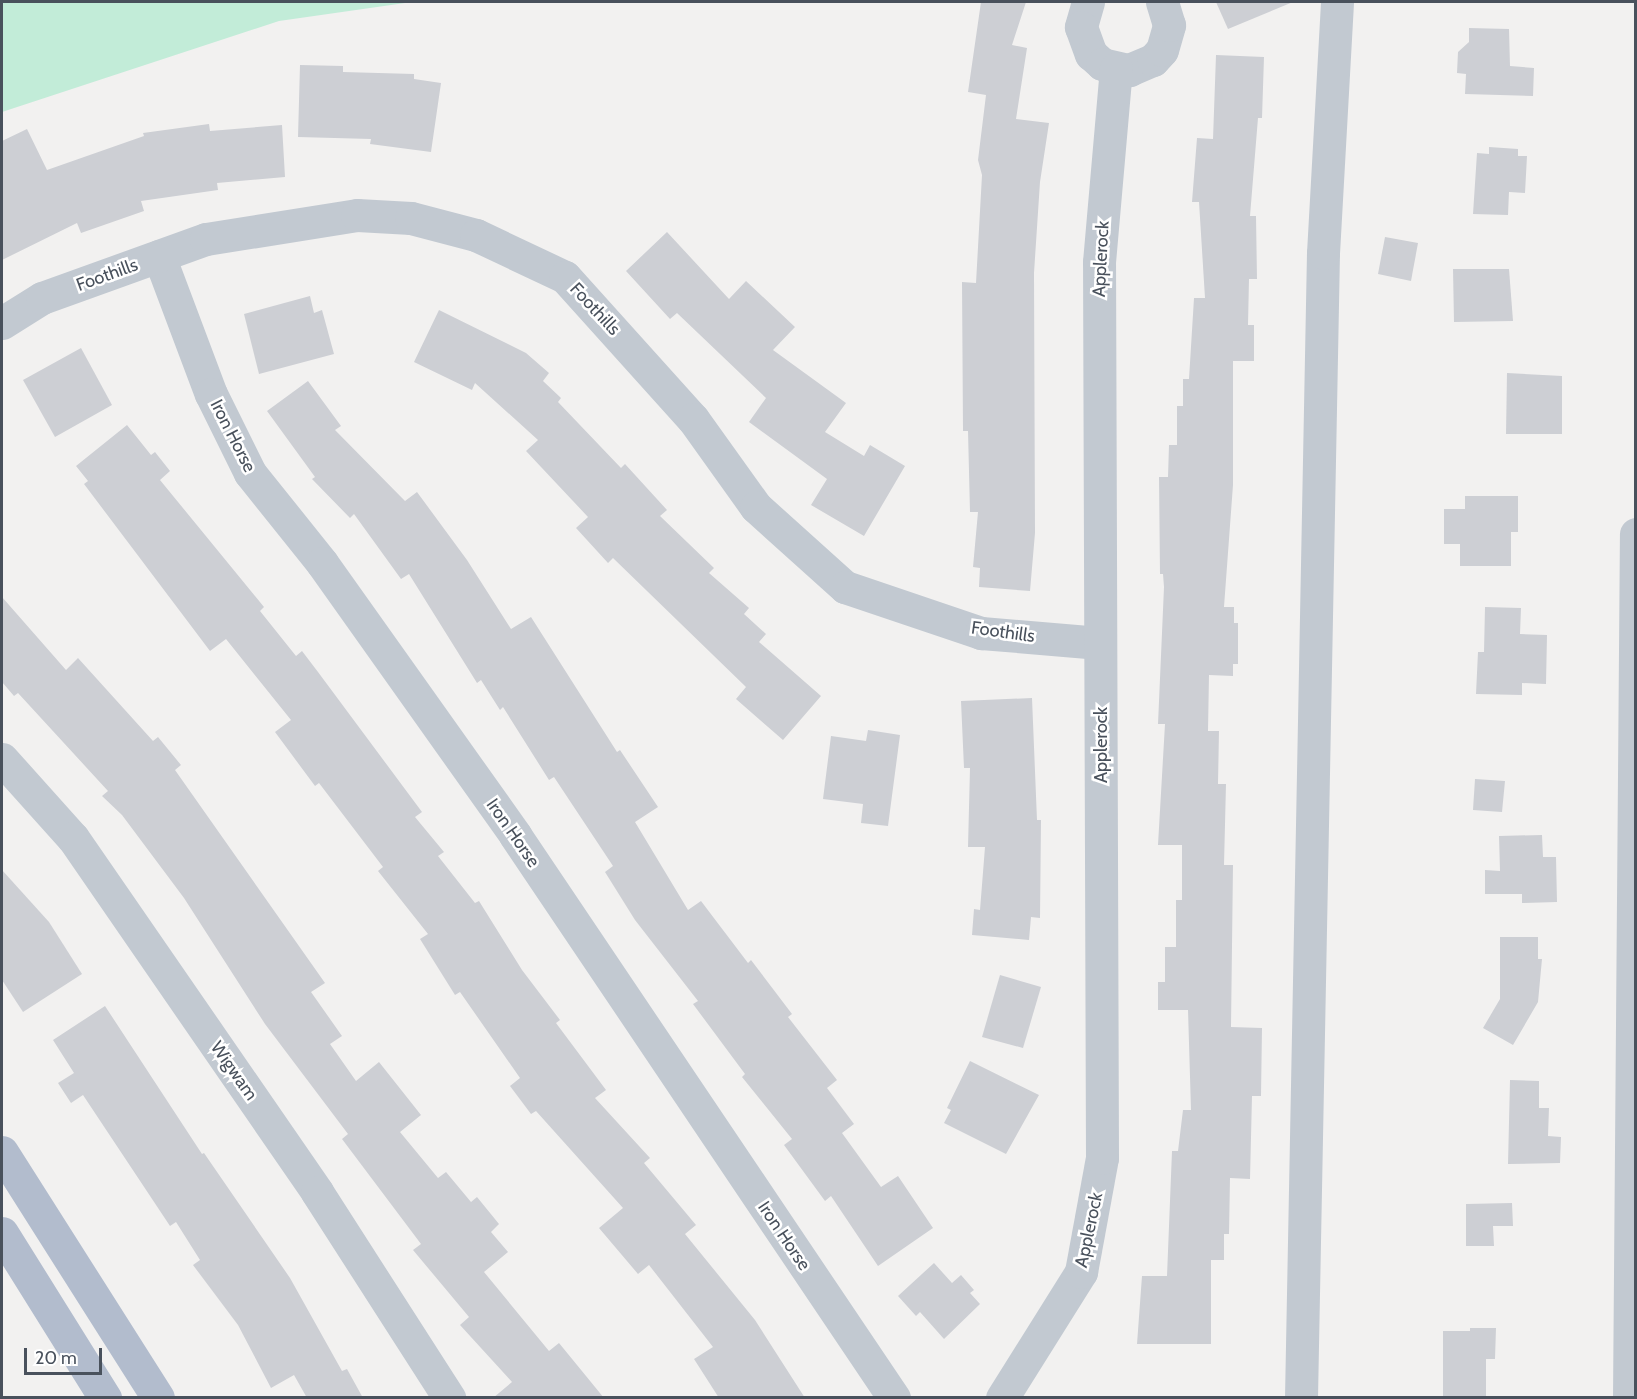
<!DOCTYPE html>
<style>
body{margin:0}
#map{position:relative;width:1637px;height:1399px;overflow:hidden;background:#f2f1f0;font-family:Cabin,sans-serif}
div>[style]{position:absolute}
.green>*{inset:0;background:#c2ecd8}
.building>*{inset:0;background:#cdcfd4}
.minor>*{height:33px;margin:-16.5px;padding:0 16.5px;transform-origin:16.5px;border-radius:16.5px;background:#c2c9d1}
.major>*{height:33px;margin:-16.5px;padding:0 16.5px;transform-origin:16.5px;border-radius:16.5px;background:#b2bccd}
span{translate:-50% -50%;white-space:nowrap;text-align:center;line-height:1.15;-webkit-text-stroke:5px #fff;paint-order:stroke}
.street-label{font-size:18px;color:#49515c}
.frame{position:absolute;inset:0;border:3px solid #49515c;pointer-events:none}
.scale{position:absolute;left:24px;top:1348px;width:78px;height:27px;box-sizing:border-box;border:3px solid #49515c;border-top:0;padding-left:8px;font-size:18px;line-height:21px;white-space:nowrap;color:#49515c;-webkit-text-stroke:4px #fff;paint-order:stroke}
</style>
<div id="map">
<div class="green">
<i style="clip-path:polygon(2px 2px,412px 2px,279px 21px,2px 112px)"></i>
</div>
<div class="building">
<i style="clip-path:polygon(981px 2px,1026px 2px,1012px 45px,1027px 48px,1016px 119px,1049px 123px,1040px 182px,1034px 273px,1035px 533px,1030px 591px,979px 587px,980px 568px,973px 567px,978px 512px,970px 512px,968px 431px,963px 431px,962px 282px,976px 283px,982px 175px,978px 160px,986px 95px,968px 92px)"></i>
<i style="clip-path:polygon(1216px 2px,1293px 2px,1228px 29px)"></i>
<i style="clip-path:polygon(1469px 28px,1509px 29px,1510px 66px,1534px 68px,1533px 96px,1465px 94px,1466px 74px,1457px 73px,1458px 52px,1469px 42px)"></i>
<i style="clip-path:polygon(1216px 55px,1264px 57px,1262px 118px,1258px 118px,1250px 216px,1256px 216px,1257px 279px,1249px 279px,1248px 325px,1254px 325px,1254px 361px,1233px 361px,1233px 485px,1224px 607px,1234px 607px,1234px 623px,1238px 623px,1238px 664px,1233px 664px,1233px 676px,1209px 675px,1208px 731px,1219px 731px,1218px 784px,1226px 784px,1224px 865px,1233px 865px,1231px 1027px,1262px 1028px,1261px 1096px,1252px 1096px,1250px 1179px,1230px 1178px,1229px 1234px,1224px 1234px,1224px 1260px,1211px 1260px,1211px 1344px,1137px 1344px,1142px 1276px,1167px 1276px,1172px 1151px,1178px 1151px,1183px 1110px,1191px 1110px,1188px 1010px,1158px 1010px,1158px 982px,1165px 982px,1165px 947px,1176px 947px,1176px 900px,1182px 900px,1182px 845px,1158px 845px,1165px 724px,1158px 724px,1164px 587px,1163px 574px,1160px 574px,1159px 477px,1168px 477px,1169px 445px,1177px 445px,1177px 406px,1183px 406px,1183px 379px,1189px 379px,1194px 298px,1205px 298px,1199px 202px,1192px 202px,1197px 138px,1213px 139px)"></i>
<i style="clip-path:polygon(300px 65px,343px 66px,343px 72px,414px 74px,414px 79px,441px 83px,431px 152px,370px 144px,371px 139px,298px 137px)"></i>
<i style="clip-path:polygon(209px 124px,210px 131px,282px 125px,285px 177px,217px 183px,218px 190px,141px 201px,144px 211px,81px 233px,77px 223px,2px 260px,2px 141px,27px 129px,47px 170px,144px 136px,143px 133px)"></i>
<i style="clip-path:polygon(1489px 147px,1518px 149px,1518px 156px,1527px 156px,1525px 193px,1509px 192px,1508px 215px,1473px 214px,1477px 153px,1489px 154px)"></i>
<i style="clip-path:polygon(667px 232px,729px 299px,746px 281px,795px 327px,773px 350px,846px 403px,825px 432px,864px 456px,870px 445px,905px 466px,864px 536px,811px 505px,827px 479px,749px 422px,766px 398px,677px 313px,670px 319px,626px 271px)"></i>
<i style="clip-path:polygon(1385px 237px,1418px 243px,1411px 281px,1378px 274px)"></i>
<i style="clip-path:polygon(1453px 269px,1509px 269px,1513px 321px,1454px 322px)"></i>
<i style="clip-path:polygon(310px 296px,314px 313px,322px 310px,334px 354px,259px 374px,244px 314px)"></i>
<i style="clip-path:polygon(439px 310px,526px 353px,549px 373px,543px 381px,561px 398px,558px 402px,621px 468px,625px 464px,667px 510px,660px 516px,714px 568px,709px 573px,749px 608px,744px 614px,766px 634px,759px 642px,821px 696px,783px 740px,736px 699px,746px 687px,613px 558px,608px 563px,576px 528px,588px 517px,526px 451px,538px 440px,475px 383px,472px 390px,414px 362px)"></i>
<i style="clip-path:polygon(81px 348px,112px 405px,55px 437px,23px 380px)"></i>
<i style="clip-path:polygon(1507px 373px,1562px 376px,1562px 434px,1506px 434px)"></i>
<i style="clip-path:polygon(308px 381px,341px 426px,335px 430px,405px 501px,417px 492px,467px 560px,511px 629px,531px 617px,617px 752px,620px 750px,658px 807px,635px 822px,688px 910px,701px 901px,748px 963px,751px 960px,792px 1014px,788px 1017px,837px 1080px,827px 1088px,854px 1124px,842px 1133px,881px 1187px,898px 1176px,933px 1228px,878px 1266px,831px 1196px,825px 1201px,784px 1145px,792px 1139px,742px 1077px,745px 1074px,693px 1004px,698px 1001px,635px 920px,605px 872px,613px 866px,554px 777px,549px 780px,503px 707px,500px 710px,481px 680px,477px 683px,409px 574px,401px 579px,354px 514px,350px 518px,312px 479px,315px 477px,267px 411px)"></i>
<i style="clip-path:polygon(127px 425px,151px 455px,155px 452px,170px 471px,160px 480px,264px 607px,260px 611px,296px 656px,302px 651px,318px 672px,422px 812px,415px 817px,444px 852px,438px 856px,475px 903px,479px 901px,522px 970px,560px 1020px,556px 1023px,606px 1090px,595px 1098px,650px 1158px,644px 1163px,696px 1225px,685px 1234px,755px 1320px,805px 1398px,719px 1398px,694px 1359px,713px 1347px,649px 1265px,638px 1274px,599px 1228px,623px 1208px,536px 1111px,531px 1114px,510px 1086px,520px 1078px,460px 992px,455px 995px,420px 939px,428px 934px,378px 871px,383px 867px,319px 783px,315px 786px,275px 732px,291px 720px,226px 639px,210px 651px,84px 484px,88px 481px,76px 466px)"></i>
<i style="clip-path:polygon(1465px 496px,1518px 496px,1518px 532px,1511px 532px,1511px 566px,1460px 566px,1460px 544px,1444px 544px,1444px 509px,1465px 509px)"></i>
<i style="clip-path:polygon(2px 597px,66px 670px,78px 658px,153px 741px,158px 737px,181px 765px,175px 770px,325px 983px,311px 992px,342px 1036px,330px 1044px,356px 1081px,379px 1062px,421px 1115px,400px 1132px,438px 1178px,446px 1172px,471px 1202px,477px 1197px,499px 1224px,491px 1232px,508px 1252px,484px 1272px,549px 1351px,559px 1343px,604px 1398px,493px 1398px,512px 1382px,460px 1325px,469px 1317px,413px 1250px,421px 1244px,342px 1139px,348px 1134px,265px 1024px,184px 898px,122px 815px,102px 796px,108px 791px,18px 693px,14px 696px,2px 682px)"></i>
<i style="clip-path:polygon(1485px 607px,1521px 608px,1520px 634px,1547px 635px,1546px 684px,1522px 683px,1522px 695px,1476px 694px,1478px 652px,1484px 652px)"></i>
<i style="clip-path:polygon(1032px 698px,1037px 820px,1041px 820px,1040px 918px,1031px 917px,1029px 940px,972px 935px,974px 909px,980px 910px,985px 847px,968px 847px,970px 768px,964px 768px,961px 701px)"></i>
<i style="clip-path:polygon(868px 730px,900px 735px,888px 826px,861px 823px,863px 804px,823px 799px,831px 736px,866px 741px)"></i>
<i style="clip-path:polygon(1475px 779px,1505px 781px,1502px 812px,1473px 810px)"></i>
<i style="clip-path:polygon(1542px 835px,1543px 857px,1556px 857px,1557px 902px,1522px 903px,1522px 894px,1485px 894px,1485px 870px,1500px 871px,1499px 836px)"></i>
<i style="clip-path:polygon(2px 870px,49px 922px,82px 974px,23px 1012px,2px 980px)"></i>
<i style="clip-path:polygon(1500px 937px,1538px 937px,1538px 959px,1542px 959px,1538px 1002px,1513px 1045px,1483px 1028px,1500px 999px)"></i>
<i style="clip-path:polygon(1000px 975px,1041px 987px,1023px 1048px,982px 1037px)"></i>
<i style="clip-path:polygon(105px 1006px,202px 1154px,204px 1153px,290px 1278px,342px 1371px,347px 1369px,363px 1398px,307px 1398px,294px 1375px,271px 1388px,238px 1325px,193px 1265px,200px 1260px,176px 1222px,170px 1226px,83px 1095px,71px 1103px,58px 1083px,74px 1073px,53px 1040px)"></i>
<i style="clip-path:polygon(970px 1061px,1039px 1095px,1006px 1154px,944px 1123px,951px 1110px,947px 1108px)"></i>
<i style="clip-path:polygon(1510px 1080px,1539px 1081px,1539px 1108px,1549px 1108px,1548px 1136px,1561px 1137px,1560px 1163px,1508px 1164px)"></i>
<i style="clip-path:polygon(1512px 1203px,1513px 1226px,1493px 1226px,1494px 1246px,1466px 1246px,1466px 1204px)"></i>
<i style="clip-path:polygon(934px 1263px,952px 1283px,961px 1275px,974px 1290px,970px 1293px,980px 1304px,944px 1339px,920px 1312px,916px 1316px,898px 1296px)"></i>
<i style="clip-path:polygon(1470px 1328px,1496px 1328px,1495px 1359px,1486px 1359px,1486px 1398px,1443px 1398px,1443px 1331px,1470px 1331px)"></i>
</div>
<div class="minor">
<i style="left:1088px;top:2px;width:26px;rotate:106deg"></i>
<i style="left:1081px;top:27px;width:29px;rotate:70deg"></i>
<i style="left:1091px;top:54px;width:15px;rotate:42deg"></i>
<i style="left:1102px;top:64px;width:28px;rotate:13deg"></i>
<i style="left:1129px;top:70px;width:26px;rotate:-23deg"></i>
<i style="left:1153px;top:60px;width:13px;rotate:-48deg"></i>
<i style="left:1162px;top:50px;width:26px;rotate:-74deg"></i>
<i style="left:1169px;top:25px;width:24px;rotate:-107deg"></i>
<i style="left:159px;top:256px;width:147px;rotate:69.4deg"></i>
<i style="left:211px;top:394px;width:88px;rotate:63.7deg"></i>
<i style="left:250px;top:473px;width:115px;rotate:51.3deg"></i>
<i style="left:322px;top:563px;width:334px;rotate:54.6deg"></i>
<i style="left:515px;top:835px;width:679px;rotate:56.05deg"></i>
<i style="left:2px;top:323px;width:47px;rotate:-32deg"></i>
<i style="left:42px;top:298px;width:174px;rotate:-19.8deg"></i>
<i style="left:206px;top:239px;width:153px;rotate:-9deg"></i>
<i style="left:357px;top:215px;width:54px;rotate:3.2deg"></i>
<i style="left:411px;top:218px;width:67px;rotate:14.7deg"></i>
<i style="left:476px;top:235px;width:98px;rotate:25.3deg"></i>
<i style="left:565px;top:277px;width:191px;rotate:48deg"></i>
<i style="left:693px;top:419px;width:108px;rotate:54.4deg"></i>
<i style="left:756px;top:507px;width:120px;rotate:42deg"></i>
<i style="left:845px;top:587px;width:144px;rotate:18.7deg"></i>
<i style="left:981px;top:633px;width:119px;rotate:4.8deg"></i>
<i style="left:2px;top:759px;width:106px;rotate:48.1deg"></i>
<i style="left:73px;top:838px;width:430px;rotate:55.4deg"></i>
<i style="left:317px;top:1192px;width:245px;rotate:57.3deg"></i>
<i style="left:1002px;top:1398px;width:149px;rotate:-57.9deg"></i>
<i style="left:1081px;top:1272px;width:116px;rotate:-79.6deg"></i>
<i style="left:1102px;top:1158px;width:896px;rotate:-90.19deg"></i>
<i style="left:1099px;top:262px;width:194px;rotate:-85deg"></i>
<i style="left:1301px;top:1398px;width:1145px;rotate:-88.9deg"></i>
<i style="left:1323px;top:253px;width:251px;rotate:-86.8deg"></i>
<i style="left:1629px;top:1398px;width:864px;rotate:-89.54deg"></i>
</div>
<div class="major">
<i style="left:2px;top:1152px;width:291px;rotate:57.6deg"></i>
<i style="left:2px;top:1233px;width:195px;rotate:58deg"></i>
</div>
<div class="street-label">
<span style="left:1101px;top:259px;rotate:-87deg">Applerock</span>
<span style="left:107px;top:275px;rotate:-20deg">Foothills</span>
<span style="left:595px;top:309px;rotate:47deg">Foothills</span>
<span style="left:233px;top:436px;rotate:63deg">Iron Horse</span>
<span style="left:1003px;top:632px;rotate:8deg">Foothills</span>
<span style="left:1101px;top:745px;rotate:-90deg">Applerock</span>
<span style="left:513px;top:833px;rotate:55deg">Iron Horse</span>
<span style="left:234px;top:1071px;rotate:55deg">Wigwam</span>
<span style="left:1089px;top:1230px;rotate:-78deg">Applerock</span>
<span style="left:784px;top:1236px;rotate:56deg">Iron Horse</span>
</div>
<div class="frame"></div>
<div class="scale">20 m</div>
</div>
